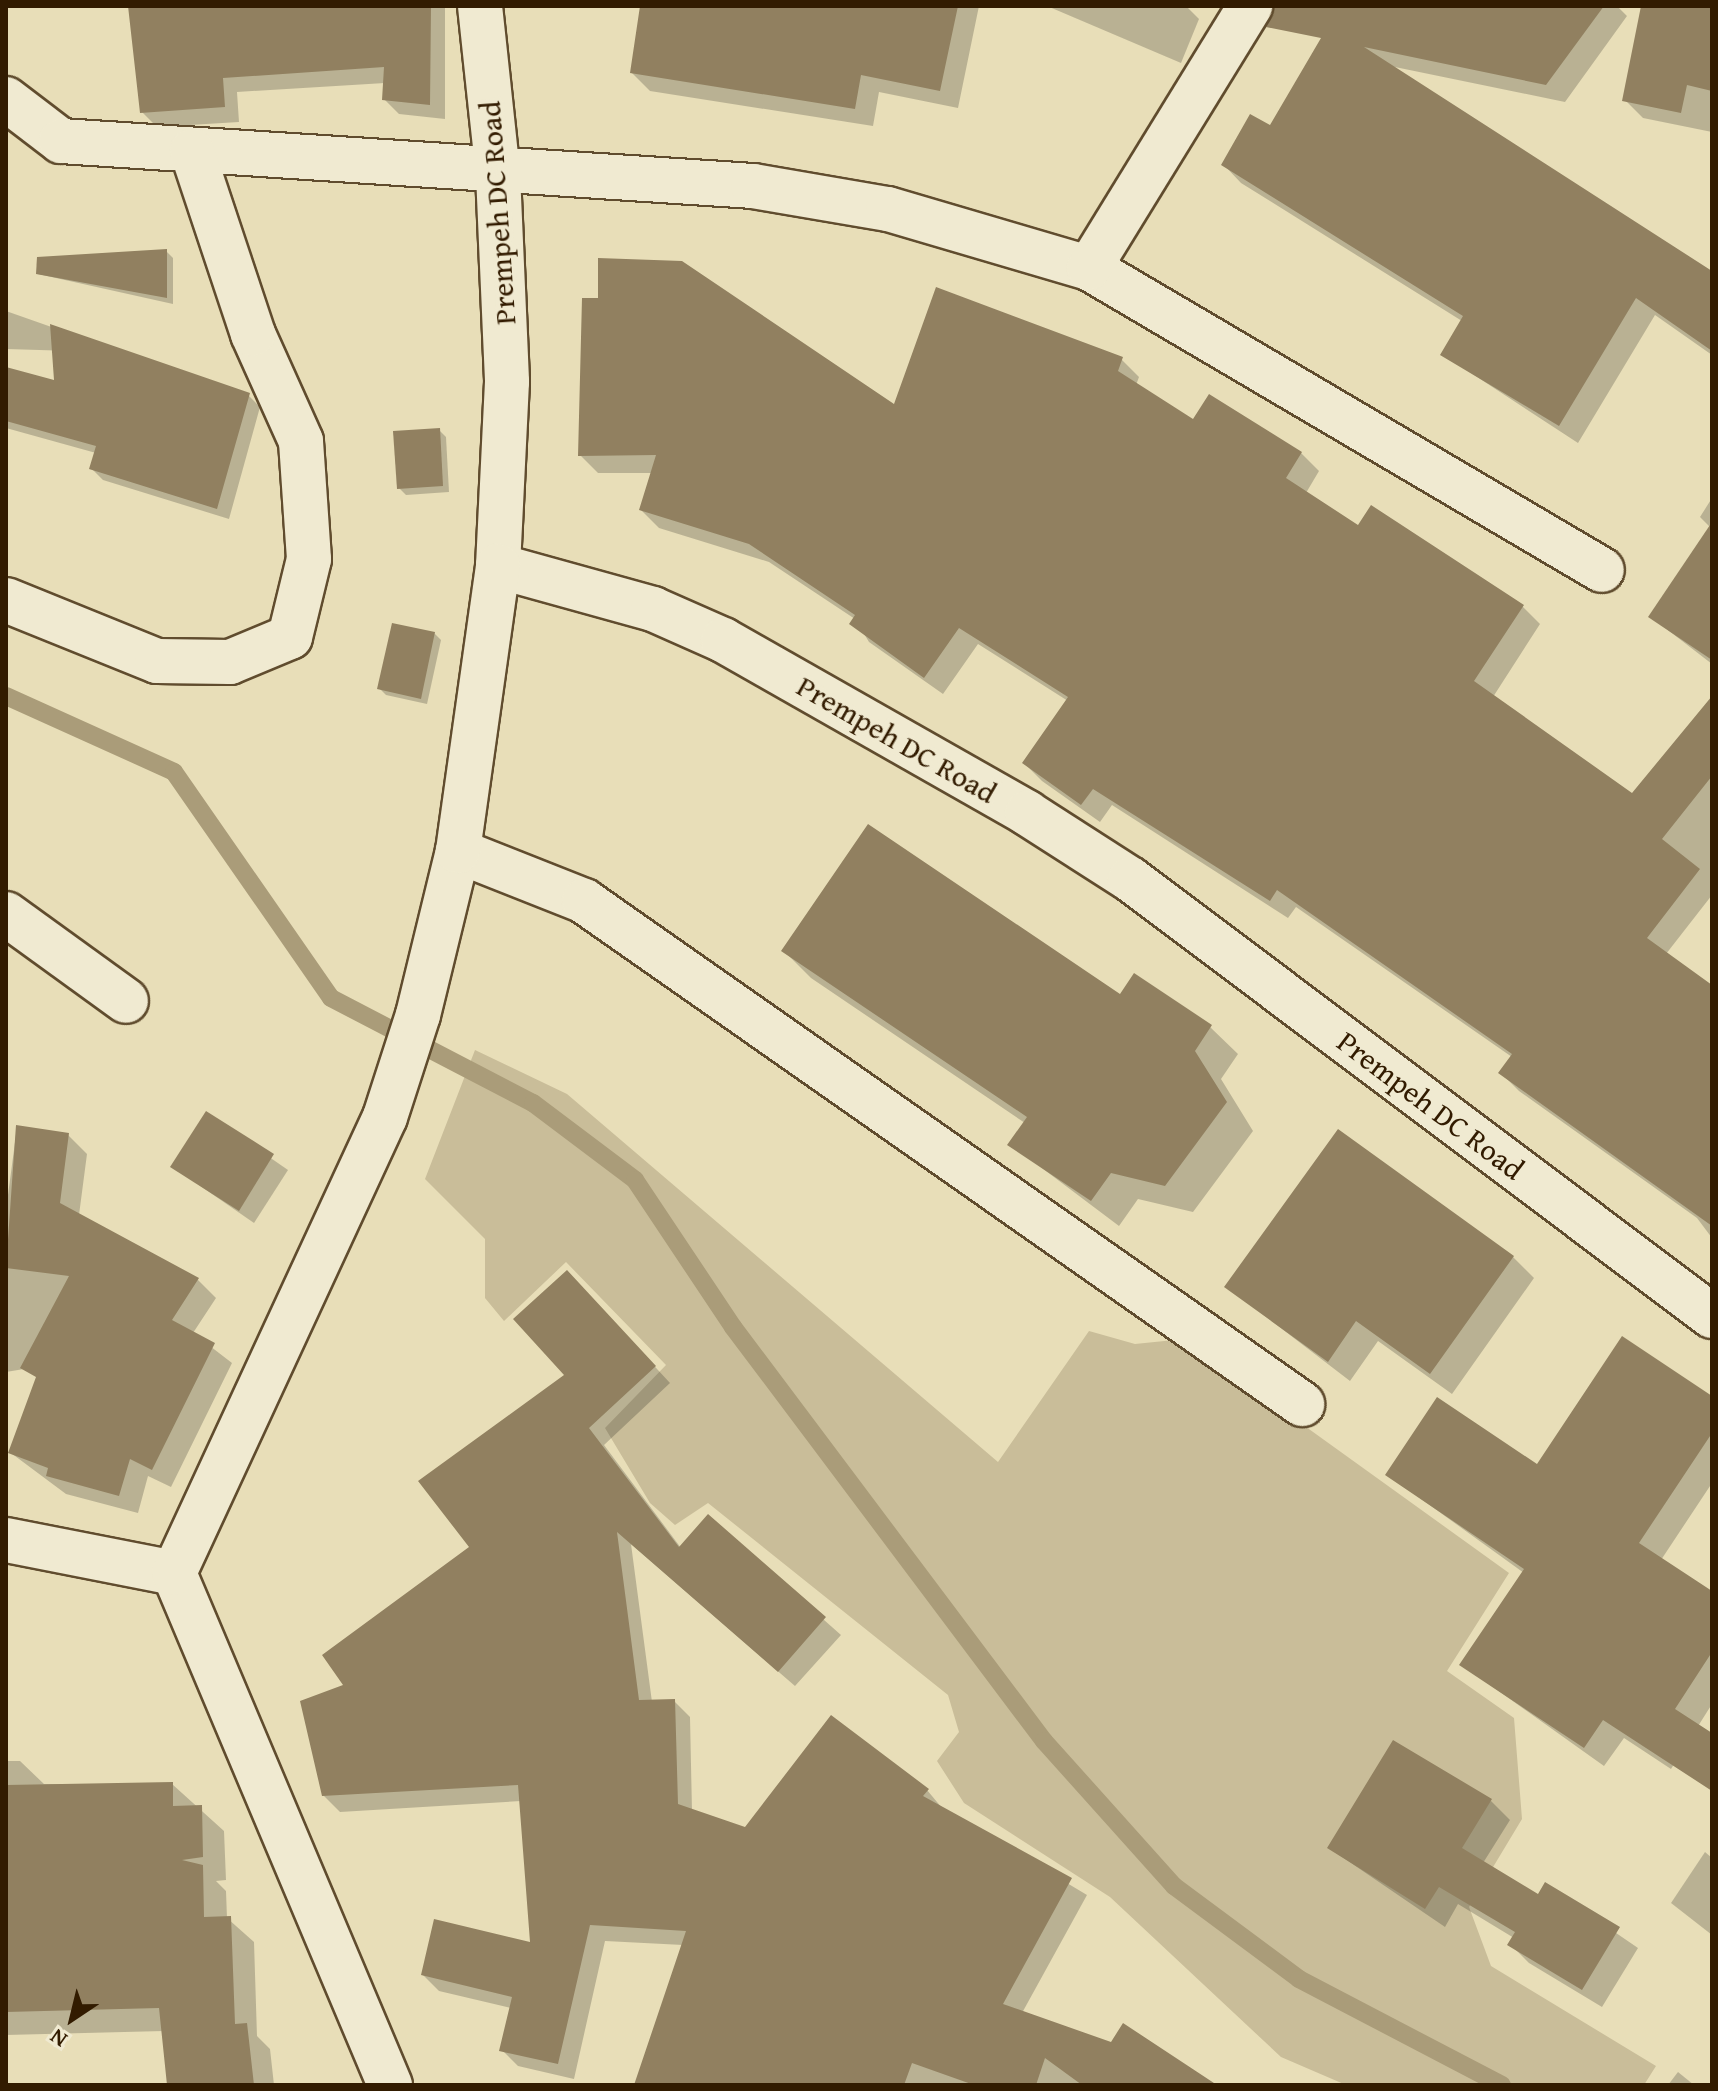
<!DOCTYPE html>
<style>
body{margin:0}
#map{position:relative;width:1718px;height:2091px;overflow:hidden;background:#e8deb8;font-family:"Gentium Book Plus",serif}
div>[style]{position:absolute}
.green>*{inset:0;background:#c9bd99}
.shadow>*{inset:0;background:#0003}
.stream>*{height:18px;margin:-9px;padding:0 9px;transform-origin:9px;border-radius:9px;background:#aa9c79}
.building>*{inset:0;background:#918060}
.roads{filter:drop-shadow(2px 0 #604c2e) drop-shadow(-2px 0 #604c2e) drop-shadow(0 2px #604c2e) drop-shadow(0 -2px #604c2e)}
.minor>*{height:44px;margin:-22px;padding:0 22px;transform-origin:22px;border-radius:22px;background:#f0ead1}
span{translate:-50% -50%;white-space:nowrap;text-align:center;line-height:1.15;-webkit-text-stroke:8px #f0ead1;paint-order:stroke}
.street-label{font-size:30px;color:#321b00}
.frame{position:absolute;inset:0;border:8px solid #321b00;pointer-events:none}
.north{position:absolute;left:32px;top:1979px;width:80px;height:80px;-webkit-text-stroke:6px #f0ead1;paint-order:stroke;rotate:215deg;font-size:22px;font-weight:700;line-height:32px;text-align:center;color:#321b00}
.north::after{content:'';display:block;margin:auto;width:28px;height:36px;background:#321b00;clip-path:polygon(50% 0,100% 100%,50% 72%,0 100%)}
</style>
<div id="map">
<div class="green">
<i style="clip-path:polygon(475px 1050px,567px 1094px,998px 1462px,1089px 1331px,1135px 1344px,1184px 1339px,1509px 1573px,1447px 1671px,1514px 1718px,1522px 1819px,1469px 1907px,1491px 1966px,1656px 2066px,1644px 2085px,1346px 2085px,1281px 2057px,1110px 1897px,964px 1803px,937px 1761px,959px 1732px,948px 1695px,708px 1503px,675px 1525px,650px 1503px,605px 1428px,666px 1365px,566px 1262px,504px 1321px,485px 1298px,485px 1239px,425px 1179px)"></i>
</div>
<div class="shadow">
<i style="clip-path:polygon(131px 6px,445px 6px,445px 119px,399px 114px,384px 99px,385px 83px,237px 92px,239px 122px,157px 127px,142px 112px)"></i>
<i style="clip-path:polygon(642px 6px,979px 6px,958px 108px,879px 92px,873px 126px,650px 91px,632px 73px)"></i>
<i style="clip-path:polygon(1047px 6px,1186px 6px,1199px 19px,1181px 63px)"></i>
<i style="clip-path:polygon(1327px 6px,1617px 6px,1627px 16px,1565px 102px,1390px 66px,1712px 273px,1712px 355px,1655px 315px,1578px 443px,1442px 354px,1462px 321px,1241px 183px,1224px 165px,1271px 128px,1327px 32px)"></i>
<i style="clip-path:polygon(1643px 6px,1712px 6px,1712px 132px,1643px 118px,1625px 100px)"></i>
<i style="clip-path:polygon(166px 251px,173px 258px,173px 304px,38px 274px)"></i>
<i style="clip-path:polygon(6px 311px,60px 330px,72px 351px,6px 349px)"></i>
<i style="clip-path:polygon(1121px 359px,1139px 377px,1136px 385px,1193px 422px,1301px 453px,1319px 471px,1306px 493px,1358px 528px,1522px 606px,1540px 624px,1493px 697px,1633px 796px,1712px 699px,1712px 895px,1666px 954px,1712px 987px,1712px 1238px,1697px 1218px,1519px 1091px,1501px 1073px,1512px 1057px,1296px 907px,1288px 918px,1112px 805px,1100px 822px,1042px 781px,1024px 763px,1068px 701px,978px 644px,943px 694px,869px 642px,855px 619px,769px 562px,659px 528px,641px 510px,652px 473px,598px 473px,580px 455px,895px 407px)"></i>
<i style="clip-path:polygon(248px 395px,260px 407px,229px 519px,103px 480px,91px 468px,96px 453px,6px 428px,6px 408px)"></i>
<i style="clip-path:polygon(439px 430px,446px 437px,449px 492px,406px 495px,399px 488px)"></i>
<i style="clip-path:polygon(1712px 498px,1712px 664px,1651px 617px,1711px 528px,1700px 517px)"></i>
<i style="clip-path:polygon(434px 633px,441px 640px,427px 704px,386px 695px,379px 688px)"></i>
<i style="clip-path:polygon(784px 951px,1120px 997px,1210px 1027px,1238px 1054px,1221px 1079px,1253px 1131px,1193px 1212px,1138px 1199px,1119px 1226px,1010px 1144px,1025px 1123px,811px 978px)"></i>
<i style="clip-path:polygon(207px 1114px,288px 1170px,254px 1223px,173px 1167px)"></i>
<i style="clip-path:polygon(17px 1127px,68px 1135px,87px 1154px,79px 1215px,198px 1280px,216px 1298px,193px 1333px,232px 1363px,171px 1487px,148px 1476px,138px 1513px,66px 1494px,11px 1453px,42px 1366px,6px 1372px,6px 1210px)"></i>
<i style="clip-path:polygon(1513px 1257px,1534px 1278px,1452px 1394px,1378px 1341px,1350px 1381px,1227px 1287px)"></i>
<i style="clip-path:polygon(583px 1289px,670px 1383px,604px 1445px,681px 1548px,708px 1517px,841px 1635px,795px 1686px,631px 1544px,652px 1702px,674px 1701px,690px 1717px,692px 1811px,746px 1830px,927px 1790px,942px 1808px,1087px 1895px,1022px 2013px,1214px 2085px,636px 2085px,683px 1945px,605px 1941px,574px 2079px,518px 2066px,502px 2050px,511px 2008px,439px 1991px,423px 1975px,532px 1944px,521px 1801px,340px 1812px,323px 1795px,346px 1686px,471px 1547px,567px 1375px)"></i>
<i style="clip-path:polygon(1712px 1398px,1712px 1483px,1661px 1560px,1712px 1594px,1712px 1704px,1671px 1769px,1624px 1738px,1604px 1766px,1462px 1665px,1524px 1573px,1388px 1475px,1537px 1466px)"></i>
<i style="clip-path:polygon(6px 1761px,20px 1761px,44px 1784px,172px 1784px,224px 1831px,226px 1880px,216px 1881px,226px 1891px,227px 1918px,254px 1942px,257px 2036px,270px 2049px,274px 2085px,169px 2085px,164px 2031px,6px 2035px)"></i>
<i style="clip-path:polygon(1491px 1801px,1510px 1820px,1483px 1863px,1539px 1897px,1546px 1885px,1638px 1948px,1602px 2007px,1529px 1963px,1510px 1944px,1514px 1938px,1458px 1904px,1445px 1927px,1329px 1848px)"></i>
<i style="clip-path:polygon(1705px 1852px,1712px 1858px,1712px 1935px,1671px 1903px)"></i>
<i style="clip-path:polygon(1678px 2072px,1694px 2085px,1668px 2085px)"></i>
</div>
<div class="stream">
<i style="left:6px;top:696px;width:184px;rotate:24.3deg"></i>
<i style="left:174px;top:772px;width:275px;rotate:55.2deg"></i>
<i style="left:331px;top:998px;width:228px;rotate:27.5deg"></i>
<i style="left:533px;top:1103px;width:128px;rotate:37deg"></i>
<i style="left:635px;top:1180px;width:177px;rotate:56.3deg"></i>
<i style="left:733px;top:1327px;width:518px;rotate:53.09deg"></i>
<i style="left:1044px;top:1741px;width:195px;rotate:48.1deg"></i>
<i style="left:1174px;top:1886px;width:156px;rotate:36.6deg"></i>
<i style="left:1299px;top:1979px;width:229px;rotate:27.6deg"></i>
</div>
<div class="building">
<i style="clip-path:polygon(128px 6px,431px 6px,430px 105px,382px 100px,384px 67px,223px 78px,225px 107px,140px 113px)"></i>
<i style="clip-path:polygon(640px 6px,958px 6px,940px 91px,861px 75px,855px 109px,630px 73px)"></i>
<i style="clip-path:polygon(1275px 6px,1604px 6px,1546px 85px,1364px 47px,1712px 271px,1712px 351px,1636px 298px,1559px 426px,1440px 355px,1463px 316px,1221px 165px,1250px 114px,1270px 125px,1321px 38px,1266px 27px)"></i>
<i style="clip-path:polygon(1641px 6px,1712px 6px,1712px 91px,1687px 85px,1681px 113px,1622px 101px)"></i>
<i style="clip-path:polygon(167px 249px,167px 298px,36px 274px,37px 257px)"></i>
<i style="clip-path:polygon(598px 258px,682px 261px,894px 404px,936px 287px,1123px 357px,1118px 371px,1193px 419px,1209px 394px,1302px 452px,1286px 478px,1358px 525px,1371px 505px,1524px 605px,1474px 681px,1632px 793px,1712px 696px,1712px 776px,1662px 839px,1700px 869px,1647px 938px,1712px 985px,1712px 1226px,1498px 1073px,1512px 1054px,1277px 890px,1270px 901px,1093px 789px,1081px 805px,1022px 763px,1068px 697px,959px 628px,924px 678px,849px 624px,855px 615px,749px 544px,639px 510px,656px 455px,578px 456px,582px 298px,598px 298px)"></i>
<i style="clip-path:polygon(50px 324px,250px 393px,217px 509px,89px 469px,96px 446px,6px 421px,6px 367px,54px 380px)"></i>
<i style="clip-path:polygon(440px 428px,443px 486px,397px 489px,393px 431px)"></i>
<i style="clip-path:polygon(1712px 522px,1712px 660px,1648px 617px)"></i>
<i style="clip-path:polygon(392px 623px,435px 632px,421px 699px,377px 689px)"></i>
<i style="clip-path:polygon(868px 824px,1120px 994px,1134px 973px,1212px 1025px,1195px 1051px,1227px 1102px,1165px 1186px,1111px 1173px,1091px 1201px,1007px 1145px,1027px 1117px,781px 951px)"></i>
<i style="clip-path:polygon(206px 1111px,274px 1154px,239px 1211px,170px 1167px)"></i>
<i style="clip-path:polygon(16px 1125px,69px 1133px,60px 1203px,199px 1278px,172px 1320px,215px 1343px,152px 1470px,130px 1459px,119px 1496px,46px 1476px,48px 1468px,8px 1453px,36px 1377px,20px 1368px,69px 1276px,6px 1268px)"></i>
<i style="clip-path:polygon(1338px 1129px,1514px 1256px,1430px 1374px,1356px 1321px,1328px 1362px,1224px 1287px)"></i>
<i style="clip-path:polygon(567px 1270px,656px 1366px,589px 1428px,679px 1547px,708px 1514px,826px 1617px,778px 1672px,617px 1532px,639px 1700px,675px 1699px,678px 1804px,745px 1827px,831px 1715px,929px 1789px,923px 1796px,1072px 1878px,1003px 2004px,1111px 2042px,1123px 2023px,1217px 2085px,1082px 2085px,1045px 2058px,1036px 2085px,974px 2085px,912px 2063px,904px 2085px,634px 2085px,686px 1931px,590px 1925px,558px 2064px,499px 2051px,512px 1997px,421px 1975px,434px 1919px,530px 1942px,518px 1785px,322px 1796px,300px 1701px,343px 1685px,322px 1655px,469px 1547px,418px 1481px,564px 1375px,513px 1319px)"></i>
<i style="clip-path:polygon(1622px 1336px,1712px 1396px,1712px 1433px,1639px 1543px,1712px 1591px,1712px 1652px,1675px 1709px,1712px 1733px,1712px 1791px,1603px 1720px,1584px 1748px,1459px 1665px,1524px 1569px,1385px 1475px,1437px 1397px,1537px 1464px)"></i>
<i style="clip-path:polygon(1393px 1740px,1492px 1799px,1462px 1848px,1538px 1894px,1545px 1882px,1620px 1927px,1582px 1990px,1507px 1945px,1515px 1932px,1439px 1887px,1425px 1909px,1327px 1848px)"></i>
<i style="clip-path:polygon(173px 1782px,173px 1806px,202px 1805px,203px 1857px,182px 1860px,203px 1865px,204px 1917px,231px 1916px,235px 2024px,247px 2023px,254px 2085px,167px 2085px,159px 2008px,6px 2012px,6px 1785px)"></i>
</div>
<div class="roads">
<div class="minor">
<i style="left:480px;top:6px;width:169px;rotate:83.9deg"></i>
<i style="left:498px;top:174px;width:208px;rotate:87.5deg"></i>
<i style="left:507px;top:382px;width:184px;rotate:92.8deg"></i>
<i style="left:498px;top:566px;width:161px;rotate:15.5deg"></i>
<i style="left:653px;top:609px;width:77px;rotate:23.9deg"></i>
<i style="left:723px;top:640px;width:350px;rotate:29.6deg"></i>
<i style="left:1027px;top:813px;width:122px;rotate:32.7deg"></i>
<i style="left:1130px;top:879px;width:728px;rotate:36.9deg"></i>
<i style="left:6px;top:99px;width:69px;rotate:37.4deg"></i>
<i style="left:61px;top:141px;width:693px;rotate:3.72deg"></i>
<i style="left:753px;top:186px;width:137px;rotate:9.7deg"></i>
<i style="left:888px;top:209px;width:209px;rotate:16.4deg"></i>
<i style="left:1089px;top:268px;width:595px;rotate:30.49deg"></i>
<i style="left:1089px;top:268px;width:308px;rotate:-58.4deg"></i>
<i style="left:6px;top:600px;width:163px;rotate:22deg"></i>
<i style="left:157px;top:661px;width:73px;rotate:0.8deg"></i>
<i style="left:230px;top:662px;width:65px;rotate:-22.6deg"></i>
<i style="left:290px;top:637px;width:80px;rotate:-76.3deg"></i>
<i style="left:309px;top:559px;width:118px;rotate:-93.9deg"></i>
<i style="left:301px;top:441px;width:117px;rotate:-114.2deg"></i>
<i style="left:253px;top:334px;width:193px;rotate:-108.4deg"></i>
<i style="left:458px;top:851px;width:136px;rotate:21.6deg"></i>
<i style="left:584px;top:901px;width:877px;rotate:35.01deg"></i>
<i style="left:6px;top:914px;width:148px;rotate:35.9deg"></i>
<i style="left:6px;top:1540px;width:171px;rotate:11.1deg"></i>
<i style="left:390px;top:2085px;width:556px;rotate:-112.87deg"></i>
<i style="left:174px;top:1573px;width:502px;rotate:-65.17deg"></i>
<i style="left:385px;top:1117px;width:107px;rotate:-72.1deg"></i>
<i style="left:418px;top:1015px;width:169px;rotate:-76.3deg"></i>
<i style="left:458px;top:851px;width:288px;rotate:-82deg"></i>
</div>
</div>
<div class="street-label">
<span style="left:497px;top:213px;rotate:-94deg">Prempeh DC Road</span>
<span style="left:897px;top:739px;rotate:30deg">Prempeh DC Road</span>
<span style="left:1431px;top:1105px;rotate:37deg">Prempeh DC Road</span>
</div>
<div class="frame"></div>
<div class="north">N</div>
</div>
